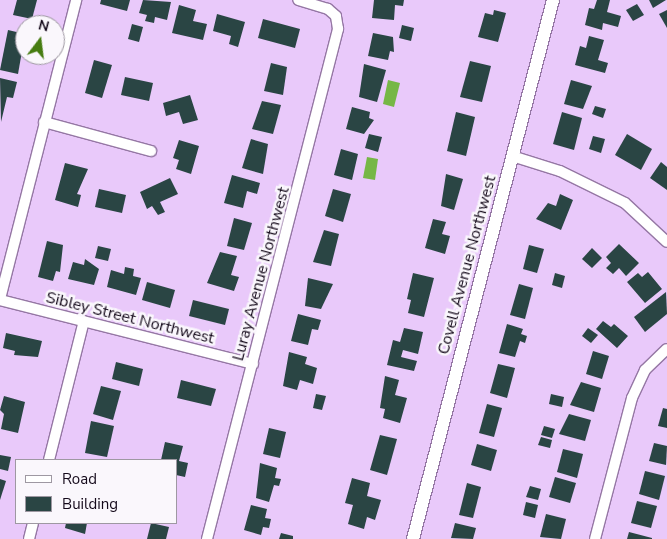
<!DOCTYPE html>
<style>
body{margin:0}
#map{position:relative;width:667px;height:539px;overflow:hidden;background:#e9c9fa;font-family:"Nunito Sans",sans-serif}
div>[style]{position:absolute}
.water>*{inset:0;background:#76b746}
.building>*{inset:0;background:#2a4544}
.roads{filter:drop-shadow(1px 0 #9577a4) drop-shadow(-1px 0 #9577a4) drop-shadow(0 1px #9577a4) drop-shadow(0 -1px #9577a4)}
.minor>*{height:10px;margin:-5px;padding:0 5px;transform-origin:5px;border-radius:5px;background:#fff}
.tertiary>*{height:12px;margin:-6px;padding:0 6px;transform-origin:6px;border-radius:6px;background:#fff}
span{translate:-50% -50%;white-space:nowrap;text-align:center;line-height:1.15;-webkit-text-stroke:5px #faf7fc;paint-order:stroke}
.street-label{font-size:16px;color:#14091a}
.legend{position:absolute;left:15px;top:459px;width:162px;height:65px;box-sizing:border-box;background:#faf7fc;border:1px solid #9e98a2;margin:0;padding:6px 9px;list-style:none;font-size:15px;color:#14091a}
.legend li{display:flex;align-items:center;gap:10px;height:25px}
.legend b{width:25px;border:1px solid #9e98a2}
.north{position:absolute;left:15px;top:15px;width:50px;height:50px;box-sizing:border-box;background:#faf7fc;border:1px solid #9e98a2;border-radius:50%;rotate:15deg;font-size:14px;font-weight:700;line-height:20px;text-align:center;color:#14091a}
.north::after{content:'';display:block;margin:auto;width:18px;height:22px;background:#467c11;clip-path:polygon(50% 0,100% 100%,50% 72%,0 100%)}
</style>
<div id="map">
<div class="water">
<i style="clip-path:polygon(388px 80px,400px 83px,394px 107px,383px 104px)"></i>
<i style="clip-path:polygon(367px 157px,378px 159px,375px 180px,363px 178px)"></i>
</div>
<div class="building">
<i style="clip-path:polygon(17px 0,37px 0,32px 19px,13px 15px)"></i>
<i style="clip-path:polygon(101px 0,130px 0,127px 11px,100px 4px)"></i>
<i style="clip-path:polygon(143px 0,171px 2px,167px 20px,155px 17px,154px 23px,145px 21px,147px 15px,139px 13px)"></i>
<i style="clip-path:polygon(374px 0,404px 0,403px 6px,395px 5px,394px 20px,372px 18px)"></i>
<i style="clip-path:polygon(597px 0,610px 0,607px 12px,621px 16px,618px 27px,603px 23px,602px 30px,585px 25px,589px 8px,594px 9px)"></i>
<i style="clip-path:polygon(649px 0,666px 0,653px 8px)"></i>
<i style="clip-path:polygon(637px 4px,644px 15px,633px 21px,626px 10px)"></i>
<i style="clip-path:polygon(179px 5px,196px 10px,193px 21px,207px 24px,203px 40px,172px 33px)"></i>
<i style="clip-path:polygon(494px 10px,506px 13px,498px 42px,478px 37px,485px 13px,493px 15px)"></i>
<i style="clip-path:polygon(667px 10px,667px 28px,659px 14px)"></i>
<i style="clip-path:polygon(217px 14px,245px 22px,238px 47px,229px 44px,231px 36px,213px 31px)"></i>
<i style="clip-path:polygon(263px 19px,300px 29px,295px 48px,258px 38px)"></i>
<i style="clip-path:polygon(132px 24px,143px 27px,139px 42px,128px 39px)"></i>
<i style="clip-path:polygon(402px 25px,414px 28px,411px 41px,399px 38px)"></i>
<i style="clip-path:polygon(8px 30px,25px 34px,18px 74px,0 70px)"></i>
<i style="clip-path:polygon(373px 33px,393px 37px,394px 52px,390px 51px,388px 60px,368px 56px)"></i>
<i style="clip-path:polygon(589px 36px,604px 40px,598px 60px,608px 63px,605px 73px,575px 65px,580px 46px,586px 48px)"></i>
<i style="clip-path:polygon(94px 60px,112px 65px,102px 98px,85px 93px)"></i>
<i style="clip-path:polygon(470px 61px,491px 66px,482px 102px,460px 97px)"></i>
<i style="clip-path:polygon(271px 63px,287px 67px,283px 95px,264px 91px)"></i>
<i style="clip-path:polygon(364px 64px,386px 70px,377px 102px,359px 97px)"></i>
<i style="clip-path:polygon(125px 77px,153px 83px,149px 101px,121px 95px)"></i>
<i style="clip-path:polygon(0 78px,17px 82px,13px 98px,7px 97px,1px 122px)"></i>
<i style="clip-path:polygon(571px 80px,592px 86px,583px 109px,564px 104px)"></i>
<i style="clip-path:polygon(190px 95px,198px 120px,183px 124px,179px 112px,166px 116px,163px 103px)"></i>
<i style="clip-path:polygon(262px 101px,281px 105px,273px 134px,252px 129px)"></i>
<i style="clip-path:polygon(595px 106px,606px 109px,603px 118px,592px 114px)"></i>
<i style="clip-path:polygon(352px 107px,370px 112px,369px 118px,374px 120px,364px 134px,346px 129px)"></i>
<i style="clip-path:polygon(456px 112px,475px 117px,466px 156px,447px 151px)"></i>
<i style="clip-path:polygon(562px 112px,582px 118px,574px 150px,553px 144px)"></i>
<i style="clip-path:polygon(369px 134px,382px 137px,378px 152px,365px 148px)"></i>
<i style="clip-path:polygon(627px 134px,652px 149px,641px 170px,615px 155px)"></i>
<i style="clip-path:polygon(593px 136px,605px 139px,601px 153px,589px 149px)"></i>
<i style="clip-path:polygon(251px 139px,268px 144px,263px 174px,242px 168px)"></i>
<i style="clip-path:polygon(179px 140px,199px 146px,191px 174px,176px 169px,179px 160px,173px 158px)"></i>
<i style="clip-path:polygon(341px 149px,358px 154px,352px 180px,334px 175px)"></i>
<i style="clip-path:polygon(661px 162px,667px 167px,667px 190px,650px 178px)"></i>
<i style="clip-path:polygon(65px 163px,88px 169px,77px 194px,81px 195px,78px 207px,55px 200px)"></i>
<i style="clip-path:polygon(446px 174px,463px 179px,454px 210px,441px 206px)"></i>
<i style="clip-path:polygon(232px 175px,260px 183px,257px 194px,247px 191px,243px 208px,224px 203px)"></i>
<i style="clip-path:polygon(170px 178px,178px 194px,160px 202px,165px 212px,158px 215px,152px 206px,147px 209px,140px 192px)"></i>
<i style="clip-path:polygon(99px 189px,126px 195px,122px 213px,95px 207px)"></i>
<i style="clip-path:polygon(333px 189px,351px 194px,343px 222px,325px 216px)"></i>
<i style="clip-path:polygon(560px 194px,573px 200px,561px 230px,536px 219px,548px 203px,556px 206px)"></i>
<i style="clip-path:polygon(234px 218px,252px 223px,244px 250px,227px 246px)"></i>
<i style="clip-path:polygon(433px 219px,446px 222px,442px 234px,450px 236px,445px 254px,425px 248px)"></i>
<i style="clip-path:polygon(324px 230px,339px 234px,331px 266px,313px 262px)"></i>
<i style="clip-path:polygon(47px 241px,63px 245px,60px 272px,56px 271px,53px 281px,38px 277px)"></i>
<i style="clip-path:polygon(619px 244px,639px 263px,626px 276px,619px 268px,613px 274px,606px 268px,611px 263px,606px 257px)"></i>
<i style="clip-path:polygon(529px 245px,544px 249px,537px 273px,523px 269px)"></i>
<i style="clip-path:polygon(98px 246px,111px 249px,108px 261px,95px 258px)"></i>
<i style="clip-path:polygon(592px 248px,602px 258px,592px 268px,582px 259px)"></i>
<i style="clip-path:polygon(220px 252px,237px 256px,231px 275px,239px 277px,234px 291px,207px 283px)"></i>
<i style="clip-path:polygon(85px 259px,99px 269px,94px 285px,68px 279px,73px 262px,84px 265px)"></i>
<i style="clip-path:polygon(125px 267px,134px 269px,133px 276px,141px 278px,136px 295px,107px 287px,111px 270px,124px 274px)"></i>
<i style="clip-path:polygon(648px 272px,662px 289px,645px 303px,627px 282px,638px 273px,642px 277px)"></i>
<i style="clip-path:polygon(413px 273px,434px 278px,424px 317px,408px 313px,411px 300px,407px 299px)"></i>
<i style="clip-path:polygon(555px 273px,565px 276px,562px 288px,552px 285px)"></i>
<i style="clip-path:polygon(308px 278px,333px 284px,321px 309px,305px 306px)"></i>
<i style="clip-path:polygon(147px 282px,175px 290px,170px 308px,142px 300px)"></i>
<i style="clip-path:polygon(519px 284px,533px 288px,525px 319px,510px 315px)"></i>
<i style="clip-path:polygon(666px 292px,667px 314px,645px 332px,634px 317px)"></i>
<i style="clip-path:polygon(193px 300px,229px 309px,225px 325px,189px 316px)"></i>
<i style="clip-path:polygon(298px 314px,321px 320px,318px 330px,312px 329px,308px 345px,291px 341px)"></i>
<i style="clip-path:polygon(603px 321px,611px 327px,614px 324px,628px 336px,617px 348px,596px 329px)"></i>
<i style="clip-path:polygon(507px 324px,523px 329px,521px 334px,527px 336px,525px 343px,520px 341px,515px 357px,499px 353px)"></i>
<i style="clip-path:polygon(404px 328px,423px 332px,418px 354px,403px 350px,401px 357px,417px 361px,414px 371px,387px 365px,393px 340px,400px 342px)"></i>
<i style="clip-path:polygon(588px 328px,598px 335px,591px 343px,582px 336px)"></i>
<i style="clip-path:polygon(6px 333px,42px 341px,38px 357px,14px 355px,15px 351px,3px 348px)"></i>
<i style="clip-path:polygon(593px 351px,609px 356px,602px 379px,586px 374px)"></i>
<i style="clip-path:polygon(289px 352px,307px 357px,305px 364px,317px 368px,313px 384px,300px 380px,297px 390px,283px 386px)"></i>
<i style="clip-path:polygon(116px 362px,143px 369px,139px 386px,112px 379px)"></i>
<i style="clip-path:polygon(498px 364px,515px 368px,507px 398px,490px 393px)"></i>
<i style="clip-path:polygon(385px 376px,399px 380px,395px 395px,407px 398px,400px 423px,383px 418px,385px 409px,380px 408px)"></i>
<i style="clip-path:polygon(181px 380px,216px 389px,211px 406px,177px 398px)"></i>
<i style="clip-path:polygon(581px 382px,601px 388px,594px 412px,570px 405px)"></i>
<i style="clip-path:polygon(101px 386px,121px 391px,113px 420px,93px 414px)"></i>
<i style="clip-path:polygon(316px 394px,326px 396px,322px 410px,313px 408px)"></i>
<i style="clip-path:polygon(551px 394px,564px 397px,562px 407px,549px 404px)"></i>
<i style="clip-path:polygon(4px 396px,25px 402px,18px 433px,1px 429px,4px 414px,0 410px)"></i>
<i style="clip-path:polygon(487px 404px,502px 408px,494px 437px,479px 433px)"></i>
<i style="clip-path:polygon(663px 408px,667px 409px,667px 428px,658px 426px)"></i>
<i style="clip-path:polygon(569px 414px,591px 420px,585px 441px,559px 434px)"></i>
<i style="clip-path:polygon(91px 421px,114px 426px,107px 457px,85px 453px)"></i>
<i style="clip-path:polygon(544px 426px,555px 429px,552px 438px,541px 435px)"></i>
<i style="clip-path:polygon(269px 428px,286px 432px,280px 458px,263px 454px)"></i>
<i style="clip-path:polygon(380px 435px,397px 439px,387px 475px,370px 470px)"></i>
<i style="clip-path:polygon(541px 437px,552px 440px,550px 448px,538px 445px)"></i>
<i style="clip-path:polygon(165px 442px,183px 446px,179px 461px,188px 463px,185px 477px,176px 475px,176px 460px,161px 460px)"></i>
<i style="clip-path:polygon(654px 443px,667px 446px,666px 465px,649px 461px)"></i>
<i style="clip-path:polygon(477px 444px,497px 450px,491px 471px,471px 465px)"></i>
<i style="clip-path:polygon(563px 449px,583px 454px,577px 478px,557px 472px)"></i>
<i style="clip-path:polygon(0 455px,11px 457px,8px 471px,0 469px)"></i>
<i style="clip-path:polygon(260px 463px,277px 468px,275px 478px,281px 479px,279px 486px,274px 485px,269px 502px,256px 498px)"></i>
<i style="clip-path:polygon(645px 471px,665px 476px,659px 500px,639px 494px)"></i>
<i style="clip-path:polygon(555px 477px,576px 483px,570px 503px,549px 497px)"></i>
<i style="clip-path:polygon(352px 478px,370px 483px,367px 496px,381px 500px,375px 520px,367px 517px,364px 529px,348px 524px,353px 505px,345px 503px)"></i>
<i style="clip-path:polygon(0 479px,6px 481px,0 500px)"></i>
<i style="clip-path:polygon(467px 483px,481px 487px,473px 518px,459px 515px)"></i>
<i style="clip-path:polygon(530px 486px,541px 489px,538px 500px,526px 497px)"></i>
<i style="clip-path:polygon(637px 501px,657px 506px,651px 528px,631px 523px)"></i>
<i style="clip-path:polygon(526px 502px,538px 505px,535px 518px,523px 515px)"></i>
<i style="clip-path:polygon(251px 505px,267px 509px,265px 518px,271px 519px,269px 528px,263px 527px,261px 535px,244px 530px)"></i>
<i style="clip-path:polygon(546px 514px,566px 519px,561px 539px,540px 537px)"></i>
<i style="clip-path:polygon(66px 523px,87px 523px,85px 534px,65px 528px)"></i>
<i style="clip-path:polygon(151px 523px,169px 527px,166px 539px,147px 539px)"></i>
<i style="clip-path:polygon(455px 523px,476px 528px,473px 539px,451px 538px)"></i>
<i style="clip-path:polygon(629px 532px,652px 538px,652px 539px,627px 539px)"></i>
<i style="clip-path:polygon(281px 533px,293px 536px,293px 539px,279px 539px)"></i>
</div>
<div class="roads">
<div class="minor">
<i style="left:44px;top:122px;width:111px;rotate:15.2deg"></i>
<i style="left:512px;top:156px;width:50px;rotate:17.4deg"></i>
<i style="left:560px;top:171px;width:72px;rotate:26.2deg"></i>
<i style="left:625px;top:203px;width:57px;rotate:42.9deg"></i>
<i style="left:0;top:299px;width:309px;rotate:-75.7deg"></i>
<i style="left:0;top:300px;width:261px;rotate:14.2deg"></i>
<i style="left:49px;top:460px;width:143px;rotate:-75.9deg"></i>
<i style="left:29px;top:539px;width:16px;rotate:-76deg"></i>
<i style="left:207px;top:539px;width:527px;rotate:-75.59deg"></i>
<i style="left:338px;top:29px;width:13px;rotate:-99deg"></i>
<i style="left:336px;top:16px;width:11px;rotate:-139deg"></i>
<i style="left:328px;top:9px;width:31px;rotate:-163deg"></i>
<i style="left:595px;top:539px;width:146px;rotate:-75.3deg"></i>
<i style="left:632px;top:398px;width:31px;rotate:-65deg"></i>
<i style="left:645px;top:370px;width:30px;rotate:-44deg"></i>
</div>
<div class="tertiary">
<i style="left:413px;top:539px;width:557px;rotate:-75.44deg"></i>
</div>
</div>
<div class="street-label">
<span style="left:467px;top:265px;rotate:-75deg">Covell Avenue Northwest</span>
<span style="left:261px;top:274px;rotate:-75deg">Luray Avenue Northwest</span>
<span style="left:130px;top:318px;rotate:14deg">Sibley Street Northwest</span>
</div>
<ul class="legend">
<li><b style="height:6px;background:#fff"></b>Road</li>
<li><b style="height:14px;background:#2a4544"></b>Building</li>
</ul>
<div class="north">N</div>
</div>
